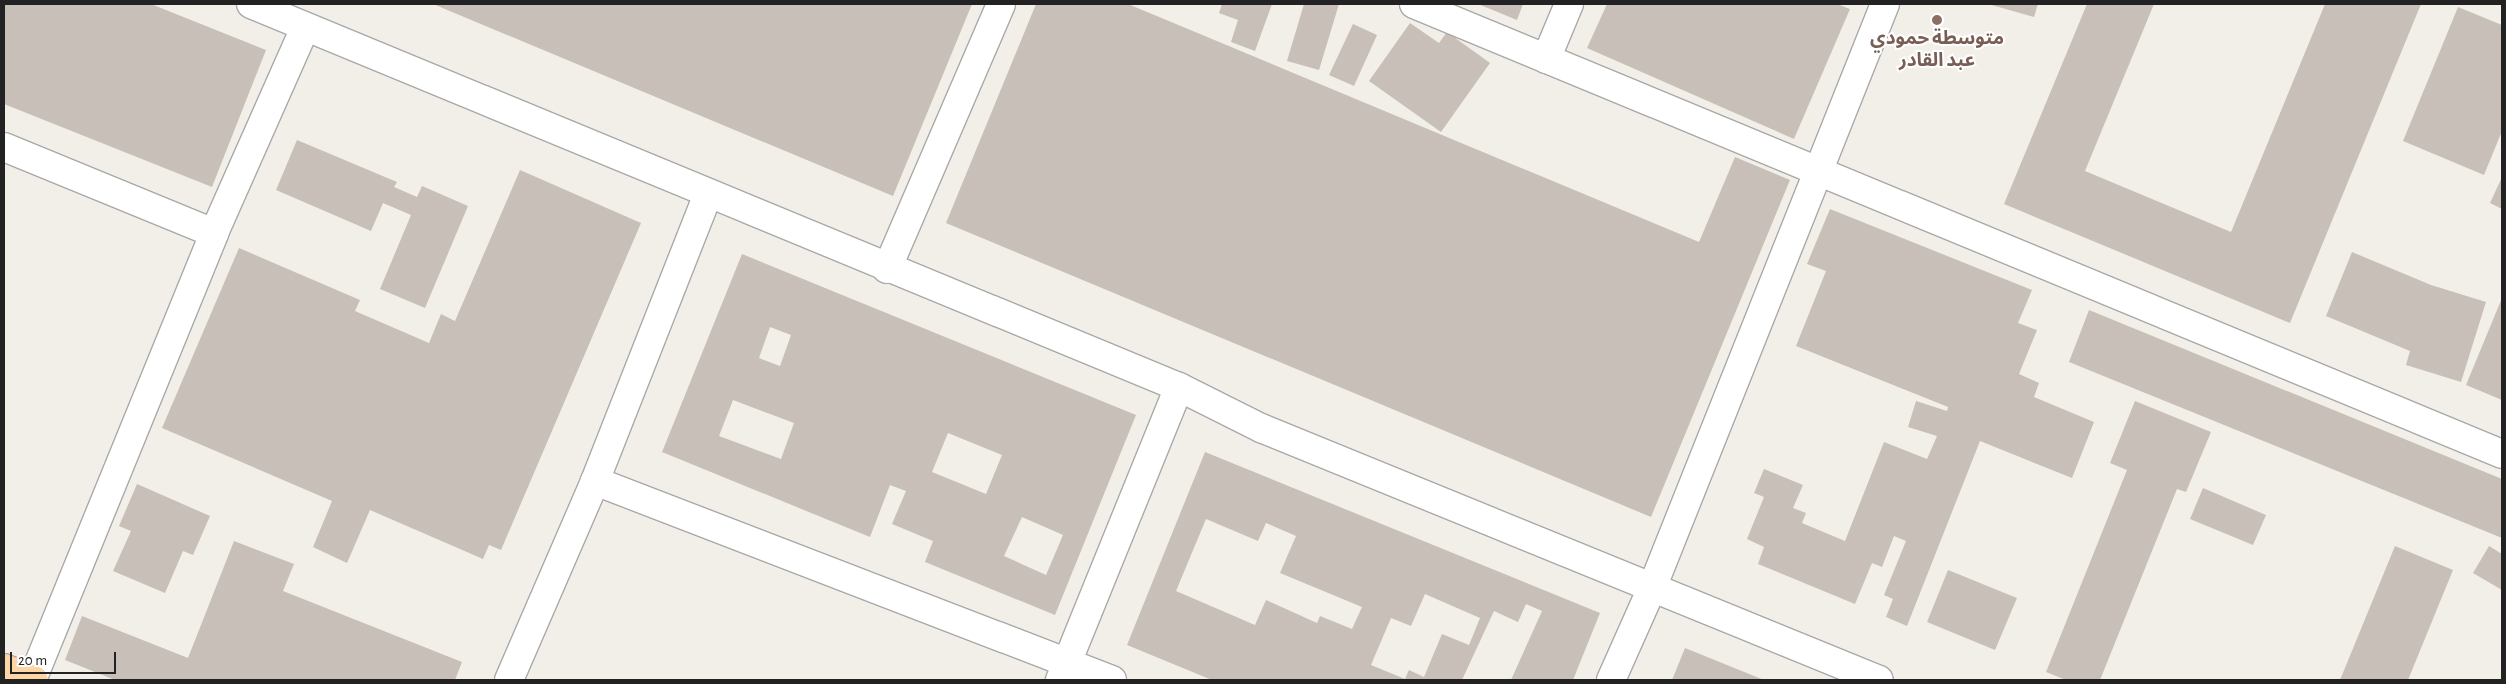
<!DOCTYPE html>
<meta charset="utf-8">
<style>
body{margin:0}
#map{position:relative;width:2506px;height:684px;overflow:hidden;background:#f2efe9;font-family:"Alegreya Sans","Noto Sans Arabic",sans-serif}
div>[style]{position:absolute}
.building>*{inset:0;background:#c7bfb8}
.roads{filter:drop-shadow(1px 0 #a9a9a9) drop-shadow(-1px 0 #a9a9a9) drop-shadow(0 1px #a9a9a9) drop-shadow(0 -1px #a9a9a9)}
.minor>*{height:28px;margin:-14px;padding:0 14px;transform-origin:14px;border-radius:14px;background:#fff}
.primary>*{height:28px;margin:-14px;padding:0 14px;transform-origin:14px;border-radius:14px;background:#fcd6a4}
.dots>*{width:14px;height:14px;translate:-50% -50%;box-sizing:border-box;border:2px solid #fff;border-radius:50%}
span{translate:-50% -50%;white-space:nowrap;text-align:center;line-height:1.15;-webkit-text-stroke:4px #fff;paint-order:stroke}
.education-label{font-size:19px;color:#785e54;font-weight:700}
.frame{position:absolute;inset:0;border:5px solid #222;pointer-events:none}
.scale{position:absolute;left:10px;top:652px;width:106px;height:22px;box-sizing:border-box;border:2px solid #222;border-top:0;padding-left:6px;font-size:15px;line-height:18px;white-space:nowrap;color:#222;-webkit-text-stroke:4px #fff;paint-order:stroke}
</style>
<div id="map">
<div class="building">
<i style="clip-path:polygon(4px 4px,151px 4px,266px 50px,212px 187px,4px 104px)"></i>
<i style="clip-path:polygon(433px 4px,972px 4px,893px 196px)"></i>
<i style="clip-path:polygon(1036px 4px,1128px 4px,1699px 242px,1735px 157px,1790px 180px,1651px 517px,946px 223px)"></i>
<i style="clip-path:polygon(1222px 4px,1272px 4px,1255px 51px,1231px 42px,1238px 20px,1219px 13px)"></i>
<i style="clip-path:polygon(1304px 4px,1339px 4px,1319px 70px,1287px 61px)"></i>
<i style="clip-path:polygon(1478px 4px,1523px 4px,1517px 20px)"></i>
<i style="clip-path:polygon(1607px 4px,1837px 4px,1850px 9px,1794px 139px,1587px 48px)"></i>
<i style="clip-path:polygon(1988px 4px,2038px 4px,2034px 17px)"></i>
<i style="clip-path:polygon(2087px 4px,2154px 4px,2085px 171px,2231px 232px,2325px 4px,2421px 4px,2290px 323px,2004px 204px)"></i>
<i style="clip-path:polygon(2458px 7px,2502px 25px,2502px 131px,2484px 175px,2403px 141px)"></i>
<i style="clip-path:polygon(1410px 23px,1439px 43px,1447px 32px,1490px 63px,1441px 132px,1369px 81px)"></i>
<i style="clip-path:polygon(1353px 24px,1377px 35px,1354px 86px,1329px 75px)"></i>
<i style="clip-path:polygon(297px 140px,397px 182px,394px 187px,417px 197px,422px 186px,468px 206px,425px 308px,380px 289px,411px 215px,383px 203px,371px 231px,276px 190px)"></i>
<i style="clip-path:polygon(520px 170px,641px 223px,501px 550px,489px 545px,483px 559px,370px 510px,347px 563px,313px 547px,332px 501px,162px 428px,239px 248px,360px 300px,355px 311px,429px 343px,441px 314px,455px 321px)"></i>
<i style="clip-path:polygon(2502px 177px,2502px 209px,2490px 203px)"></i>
<i style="clip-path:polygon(1830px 209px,2032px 290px,2018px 323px,2037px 330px,2019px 374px,2039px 383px,2034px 397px,2094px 422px,2072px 478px,1980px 441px,1907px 626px,1886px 617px,1893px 599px,1884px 595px,1906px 541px,1894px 536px,1882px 567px,1872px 563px,1855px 604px,1758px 564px,1764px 547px,1747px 539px,1764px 497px,1754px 493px,1764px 469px,1803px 485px,1793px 508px,1806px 513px,1802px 523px,1845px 541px,1884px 442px,1927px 459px,1937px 436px,1908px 427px,1916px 401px,1947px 411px,1948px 407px,1796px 346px,1826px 271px,1807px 264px)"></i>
<i style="clip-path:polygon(2352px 252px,2431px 285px,2486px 302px,2461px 382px,2406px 365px,2410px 351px,2326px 316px)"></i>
<i style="clip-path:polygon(evenodd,742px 254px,1136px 415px,1055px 615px,925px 562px,933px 541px,892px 524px,906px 491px,890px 485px,870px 537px,662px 452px,742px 254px,770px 327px,791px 335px,780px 366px,759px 358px,770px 327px,742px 254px,733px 400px,794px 423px,781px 459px,719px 436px,733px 400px,742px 254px,948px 433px,1002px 455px,986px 494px,932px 472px,948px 433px,742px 254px,1022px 517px,1063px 535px,1046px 575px,1004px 556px,1022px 517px)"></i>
<i style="clip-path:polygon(2502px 298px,2502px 400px,2466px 385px)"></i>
<i style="clip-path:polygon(2089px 310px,2502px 479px,2502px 538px,2069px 362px)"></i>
<i style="clip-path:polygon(2135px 401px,2211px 432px,2186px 492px,2177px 489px,2100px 680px,2066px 680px,2046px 672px,2127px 470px,2110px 463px)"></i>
<i style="clip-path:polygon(evenodd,1205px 452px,1600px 613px,1573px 680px,1511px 680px,1542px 611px,1526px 604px,1518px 622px,1494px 611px,1462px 680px,1212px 680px,1127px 645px,1205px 452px,1206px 519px,1258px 541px,1266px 523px,1296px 536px,1280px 573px,1362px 607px,1352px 629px,1320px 616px,1317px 623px,1266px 600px,1255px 625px,1176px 591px,1206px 519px,1205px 452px,1425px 594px,1480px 618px,1469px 645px,1442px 634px,1424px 677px,1409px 670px,1405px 679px,1371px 665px,1391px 618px,1411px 626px,1425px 594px)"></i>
<i style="clip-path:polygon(137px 484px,210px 516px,193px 555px,183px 551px,165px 593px,113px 571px,131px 531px,119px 526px)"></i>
<i style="clip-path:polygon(2203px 488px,2266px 515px,2253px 545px,2190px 519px)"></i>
<i style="clip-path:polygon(234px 541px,294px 564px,283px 591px,462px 662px,455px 680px,115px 680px,65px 660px,82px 616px,188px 658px)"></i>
<i style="clip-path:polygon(2395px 546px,2453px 570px,2408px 680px,2340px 680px)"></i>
<i style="clip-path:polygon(2489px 546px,2502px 554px,2502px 590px,2473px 573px)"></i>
<i style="clip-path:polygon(1948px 570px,2017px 598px,1995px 650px,1927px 622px)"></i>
<i style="clip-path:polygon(1685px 648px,1764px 680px,1672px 680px)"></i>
</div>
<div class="roads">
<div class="minor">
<i style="left:251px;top:4px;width:1004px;rotate:22.43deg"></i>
<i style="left:1179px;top:387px;width:92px;rotate:26.6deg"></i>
<i style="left:1261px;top:428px;width:667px;rotate:22.18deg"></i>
<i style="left:1414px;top:4px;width:1177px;rotate:22.47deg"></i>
<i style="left:1546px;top:59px;width:60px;rotate:-67.3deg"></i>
<i style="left:4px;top:147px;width:227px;rotate:22.3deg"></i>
<i style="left:887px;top:269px;width:288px;rotate:-66.7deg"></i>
<i style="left:595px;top:481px;width:554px;rotate:21.05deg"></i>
<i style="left:32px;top:680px;width:483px;rotate:-67.8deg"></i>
<i style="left:214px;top:233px;width:224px;rotate:-66.1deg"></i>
<i style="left:509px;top:680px;width:217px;rotate:-66.6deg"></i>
<i style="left:595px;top:481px;width:308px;rotate:-68.5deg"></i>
<i style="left:1060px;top:680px;width:316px;rotate:-67.9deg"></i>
<i style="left:1611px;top:680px;width:101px;rotate:-66deg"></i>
<i style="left:1652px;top:588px;width:629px;rotate:-68.25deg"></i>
</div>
<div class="primary">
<i style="left:4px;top:668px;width:32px;rotate:22deg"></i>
</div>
</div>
<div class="dots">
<i style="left:1937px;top:20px;background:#8d6e63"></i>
</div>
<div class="education-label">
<span style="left:1937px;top:50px">متوسطة حمودي<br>عبد القادر</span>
</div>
<div class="frame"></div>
<div class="scale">20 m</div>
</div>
